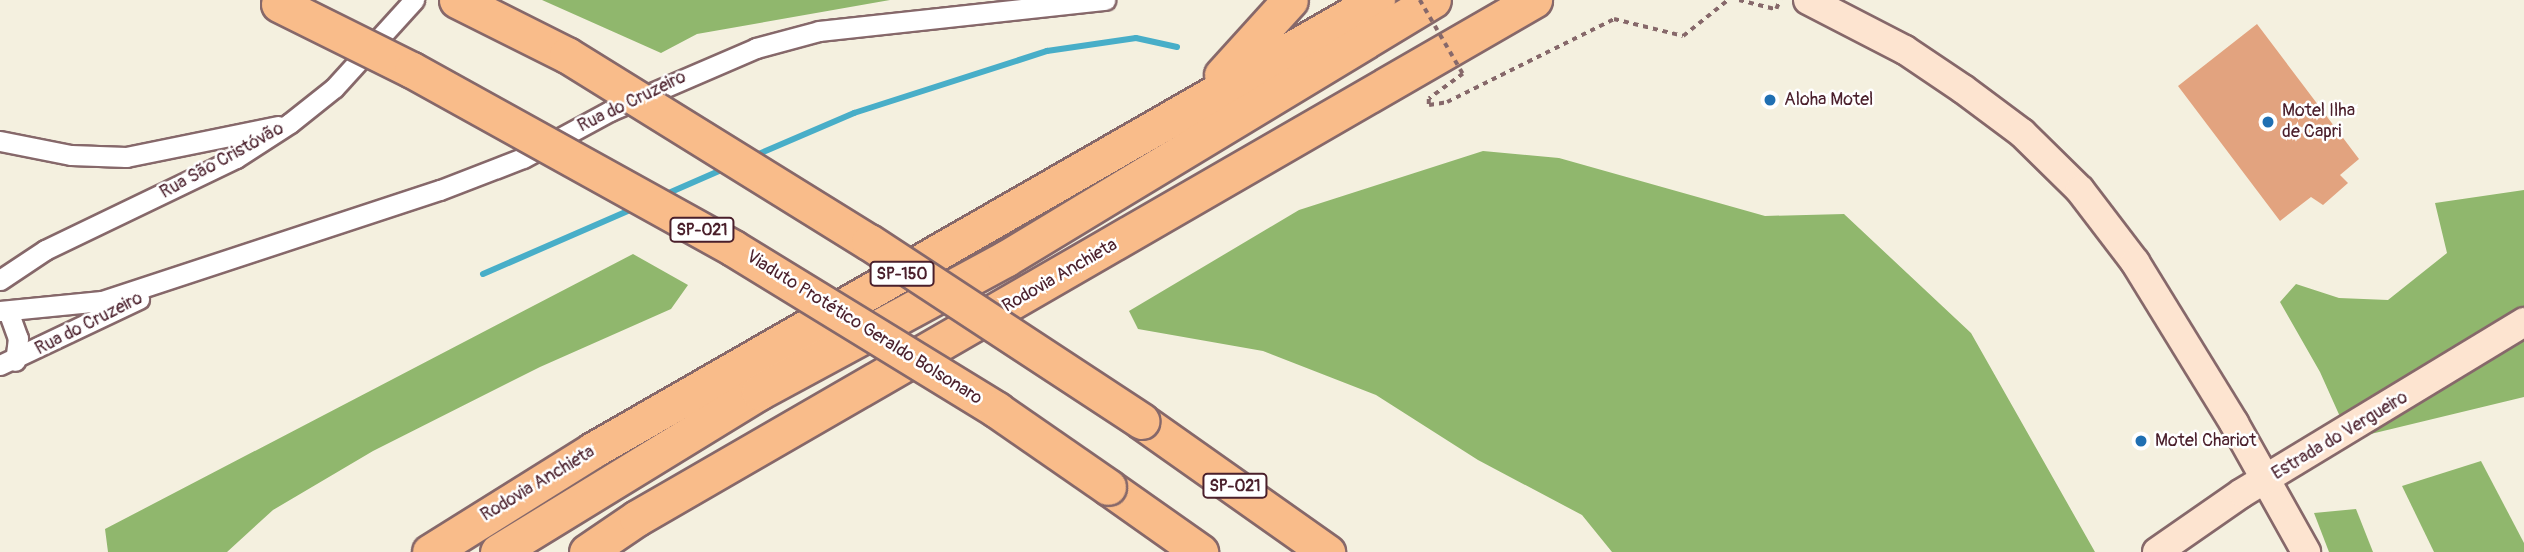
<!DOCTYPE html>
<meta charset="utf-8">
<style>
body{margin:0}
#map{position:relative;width:2524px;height:552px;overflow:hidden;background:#f4f0df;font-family:Pangolin,sans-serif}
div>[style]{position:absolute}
.forest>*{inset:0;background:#90b76d}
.stream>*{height:6px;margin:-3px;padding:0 3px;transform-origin:3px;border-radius:3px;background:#48aec8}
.building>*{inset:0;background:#e2a37f}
.path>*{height:3.5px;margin-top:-1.75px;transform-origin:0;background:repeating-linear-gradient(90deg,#86686a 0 5px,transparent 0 10px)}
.roads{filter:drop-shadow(2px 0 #86686a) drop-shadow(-2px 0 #86686a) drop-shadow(0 2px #86686a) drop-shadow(0 -2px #86686a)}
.street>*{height:19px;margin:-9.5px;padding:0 9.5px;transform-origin:9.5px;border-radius:9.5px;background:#fff}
.secondary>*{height:28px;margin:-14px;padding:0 14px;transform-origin:14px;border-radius:14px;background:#fde4d0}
.highway>*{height:35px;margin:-17.5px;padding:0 17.5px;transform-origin:17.5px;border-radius:17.5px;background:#f9bc8a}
.path-bridge>*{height:3.5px;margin-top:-1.75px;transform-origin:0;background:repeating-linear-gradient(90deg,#86686a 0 5px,transparent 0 10px)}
.bridges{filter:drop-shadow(2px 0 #86686a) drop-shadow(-2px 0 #86686a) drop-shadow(0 2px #86686a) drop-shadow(0 -2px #86686a)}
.highway-bridge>*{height:35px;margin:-17.5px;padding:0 17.5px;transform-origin:17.5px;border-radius:17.5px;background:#f9bc8a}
.dots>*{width:19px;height:19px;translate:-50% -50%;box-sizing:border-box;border:4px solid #fff;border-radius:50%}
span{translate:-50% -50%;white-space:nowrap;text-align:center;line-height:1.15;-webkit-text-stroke:5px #fff;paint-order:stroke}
.shield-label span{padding:2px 5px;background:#fff;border:2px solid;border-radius:5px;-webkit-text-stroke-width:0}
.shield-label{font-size:16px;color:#4a1f2b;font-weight:700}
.poi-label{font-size:18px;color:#4a1f2b}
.left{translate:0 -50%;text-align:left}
.street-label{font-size:18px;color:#4a1f2b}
</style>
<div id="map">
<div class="forest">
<i style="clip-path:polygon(542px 0,890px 0,697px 34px,661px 53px)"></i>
<i style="clip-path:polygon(1483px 151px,1559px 158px,1765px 216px,1844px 214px,1971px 333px,2095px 552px,1612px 552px,1582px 515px,1478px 460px,1376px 395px,1263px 351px,1138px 329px,1129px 311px,1299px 210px)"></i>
<i style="clip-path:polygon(2524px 190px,2524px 397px,2350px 439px,2320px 372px,2280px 302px,2296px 284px,2339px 298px,2388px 300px,2447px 253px,2435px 203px)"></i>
<i style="clip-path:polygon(633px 254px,688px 285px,671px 309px,540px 367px,373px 451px,273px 510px,227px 552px,108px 552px,105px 529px)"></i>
<i style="clip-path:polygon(2481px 461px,2524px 543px,2524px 552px,2434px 552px,2402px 486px)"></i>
<i style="clip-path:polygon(2356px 509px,2373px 552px,2329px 552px,2314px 513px)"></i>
</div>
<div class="stream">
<i style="left:754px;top:156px;width:109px;rotate:-23.3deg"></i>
<i style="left:854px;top:113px;width:203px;rotate:-17.8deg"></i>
<i style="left:1047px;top:51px;width:90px;rotate:-8.3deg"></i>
<i style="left:1136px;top:38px;width:42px;rotate:12.4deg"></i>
<i style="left:664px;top:195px;width:70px;rotate:-23.6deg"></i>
<i style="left:483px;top:274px;width:166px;rotate:-23.5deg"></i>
</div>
<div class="building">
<i style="clip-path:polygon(2257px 24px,2359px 159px,2340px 175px,2348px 183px,2323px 205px,2311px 197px,2280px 221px,2178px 86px)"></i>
</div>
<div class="path">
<i style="left:1739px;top:0;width:38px;rotate:14deg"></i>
<i style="left:1776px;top:9px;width:10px;rotate:-66deg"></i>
<i style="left:1463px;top:74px;width:42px;rotate:143.7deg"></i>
<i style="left:1429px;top:99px;width:6px;rotate:90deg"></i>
<i style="left:1429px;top:105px;width:18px;rotate:-9deg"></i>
<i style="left:1447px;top:102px;width:186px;rotate:-26.4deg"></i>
<i style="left:1614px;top:19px;width:71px;rotate:13.8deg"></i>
<i style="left:1683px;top:36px;width:58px;rotate:-38.7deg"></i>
</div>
<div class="roads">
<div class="street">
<i style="left:0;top:141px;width:72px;rotate:11.2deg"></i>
<i style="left:71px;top:155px;width:55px;rotate:2.1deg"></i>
<i style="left:126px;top:157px;width:155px;rotate:-11.5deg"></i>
<i style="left:0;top:280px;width:54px;rotate:-33.7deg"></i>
<i style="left:45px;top:250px;width:212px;rotate:-25.7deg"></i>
<i style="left:236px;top:158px;width:64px;rotate:-32.9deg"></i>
<i style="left:290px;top:123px;width:56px;rotate:-38.5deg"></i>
<i style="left:334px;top:88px;width:119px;rotate:-47.7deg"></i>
<i style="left:0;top:311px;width:102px;rotate:-5.6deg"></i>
<i style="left:102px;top:301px;width:356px;rotate:-18.2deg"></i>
<i style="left:440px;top:190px;width:89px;rotate:-21.1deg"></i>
<i style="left:523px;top:158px;width:99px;rotate:-28.4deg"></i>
<i style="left:610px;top:111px;width:159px;rotate:-23.3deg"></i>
<i style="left:756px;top:48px;width:65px;rotate:-15.1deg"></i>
<i style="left:819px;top:31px;width:288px;rotate:-6.2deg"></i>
<i style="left:8px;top:311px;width:29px;rotate:70deg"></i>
<i style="left:18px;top:338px;width:23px;rotate:97deg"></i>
<i style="left:0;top:365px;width:154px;rotate:-25.4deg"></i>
</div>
<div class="secondary">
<i style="left:1808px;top:0;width:109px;rotate:27.3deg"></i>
<i style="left:1905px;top:50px;width:70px;rotate:33.9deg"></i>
<i style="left:1963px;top:89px;width:74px;rotate:36.7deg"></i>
<i style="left:2022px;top:133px;width:81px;rotate:44.5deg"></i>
<i style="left:2080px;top:190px;width:91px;rotate:52.6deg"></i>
<i style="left:2135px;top:262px;width:189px;rotate:58.4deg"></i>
<i style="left:2234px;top:423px;width:148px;rotate:60.8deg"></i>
<i style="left:2157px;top:552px;width:103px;rotate:-34.8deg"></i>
<i style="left:2242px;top:493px;width:330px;rotate:-31.2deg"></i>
</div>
<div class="highway">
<i style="left:1222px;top:75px;width:101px;rotate:-47.8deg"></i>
<i style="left:1141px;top:421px;width:228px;rotate:35.2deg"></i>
<i style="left:1108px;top:487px;width:113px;rotate:35.2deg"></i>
<i style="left:430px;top:552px;width:192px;rotate:-32deg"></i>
<i style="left:593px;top:450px;width:904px;rotate:-29.85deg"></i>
<i style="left:498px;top:552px;width:306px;rotate:-31.5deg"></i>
<i style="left:759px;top:392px;width:280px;rotate:-28.4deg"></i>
<i style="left:1005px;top:259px;width:500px;rotate:-31.18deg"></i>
<i style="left:587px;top:552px;width:60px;rotate:-34.2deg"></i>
<i style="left:637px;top:518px;width:1036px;rotate:-30.01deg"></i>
</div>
</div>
<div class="path-bridge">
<i style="left:1420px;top:0;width:86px;rotate:59.8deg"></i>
</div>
<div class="bridges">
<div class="highway-bridge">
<i style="left:457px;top:0;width:123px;rotate:26.6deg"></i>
<i style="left:567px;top:55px;width:355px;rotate:31.8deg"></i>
<i style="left:869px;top:242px;width:326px;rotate:33.3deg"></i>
<i style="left:279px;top:4px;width:148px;rotate:26.4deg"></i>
<i style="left:412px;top:70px;width:367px;rotate:29deg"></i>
<i style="left:733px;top:248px;width:310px;rotate:31.5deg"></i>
<i style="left:997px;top:410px;width:135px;rotate:34.7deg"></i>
</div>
</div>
<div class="dots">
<i style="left:1770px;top:100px;background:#1f6fb2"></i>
<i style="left:2268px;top:122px;background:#1f6fb2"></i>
<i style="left:2141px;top:441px;background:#1f6fb2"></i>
</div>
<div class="shield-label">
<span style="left:702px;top:230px">SP-021</span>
<span style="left:902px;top:274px">SP-150</span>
<span style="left:1235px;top:486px">SP-021</span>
</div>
<div class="poi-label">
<span class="left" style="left:1784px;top:100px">Aloha Motel</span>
<span class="left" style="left:2282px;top:122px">Motel Ilha<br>de Capri</span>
<span class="left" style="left:2155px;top:441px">Motel Chariot</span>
</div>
<div class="street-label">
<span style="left:632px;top:102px;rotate:-26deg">Rua do Cruzeiro</span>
<span style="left:222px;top:161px;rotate:-29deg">Rua São Cristóvão</span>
<span style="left:1060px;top:276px;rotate:-30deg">Rodovia Anchieta</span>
<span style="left:89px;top:324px;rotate:-27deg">Rua do Cruzeiro</span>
<span style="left:864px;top:328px;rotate:32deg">Viaduto Protético Geraldo Bolsonaro</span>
<span style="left:2340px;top:436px;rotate:-31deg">Estrada do Vergueiro</span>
<span style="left:538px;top:484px;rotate:-31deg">Rodovia Anchieta</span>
</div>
</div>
